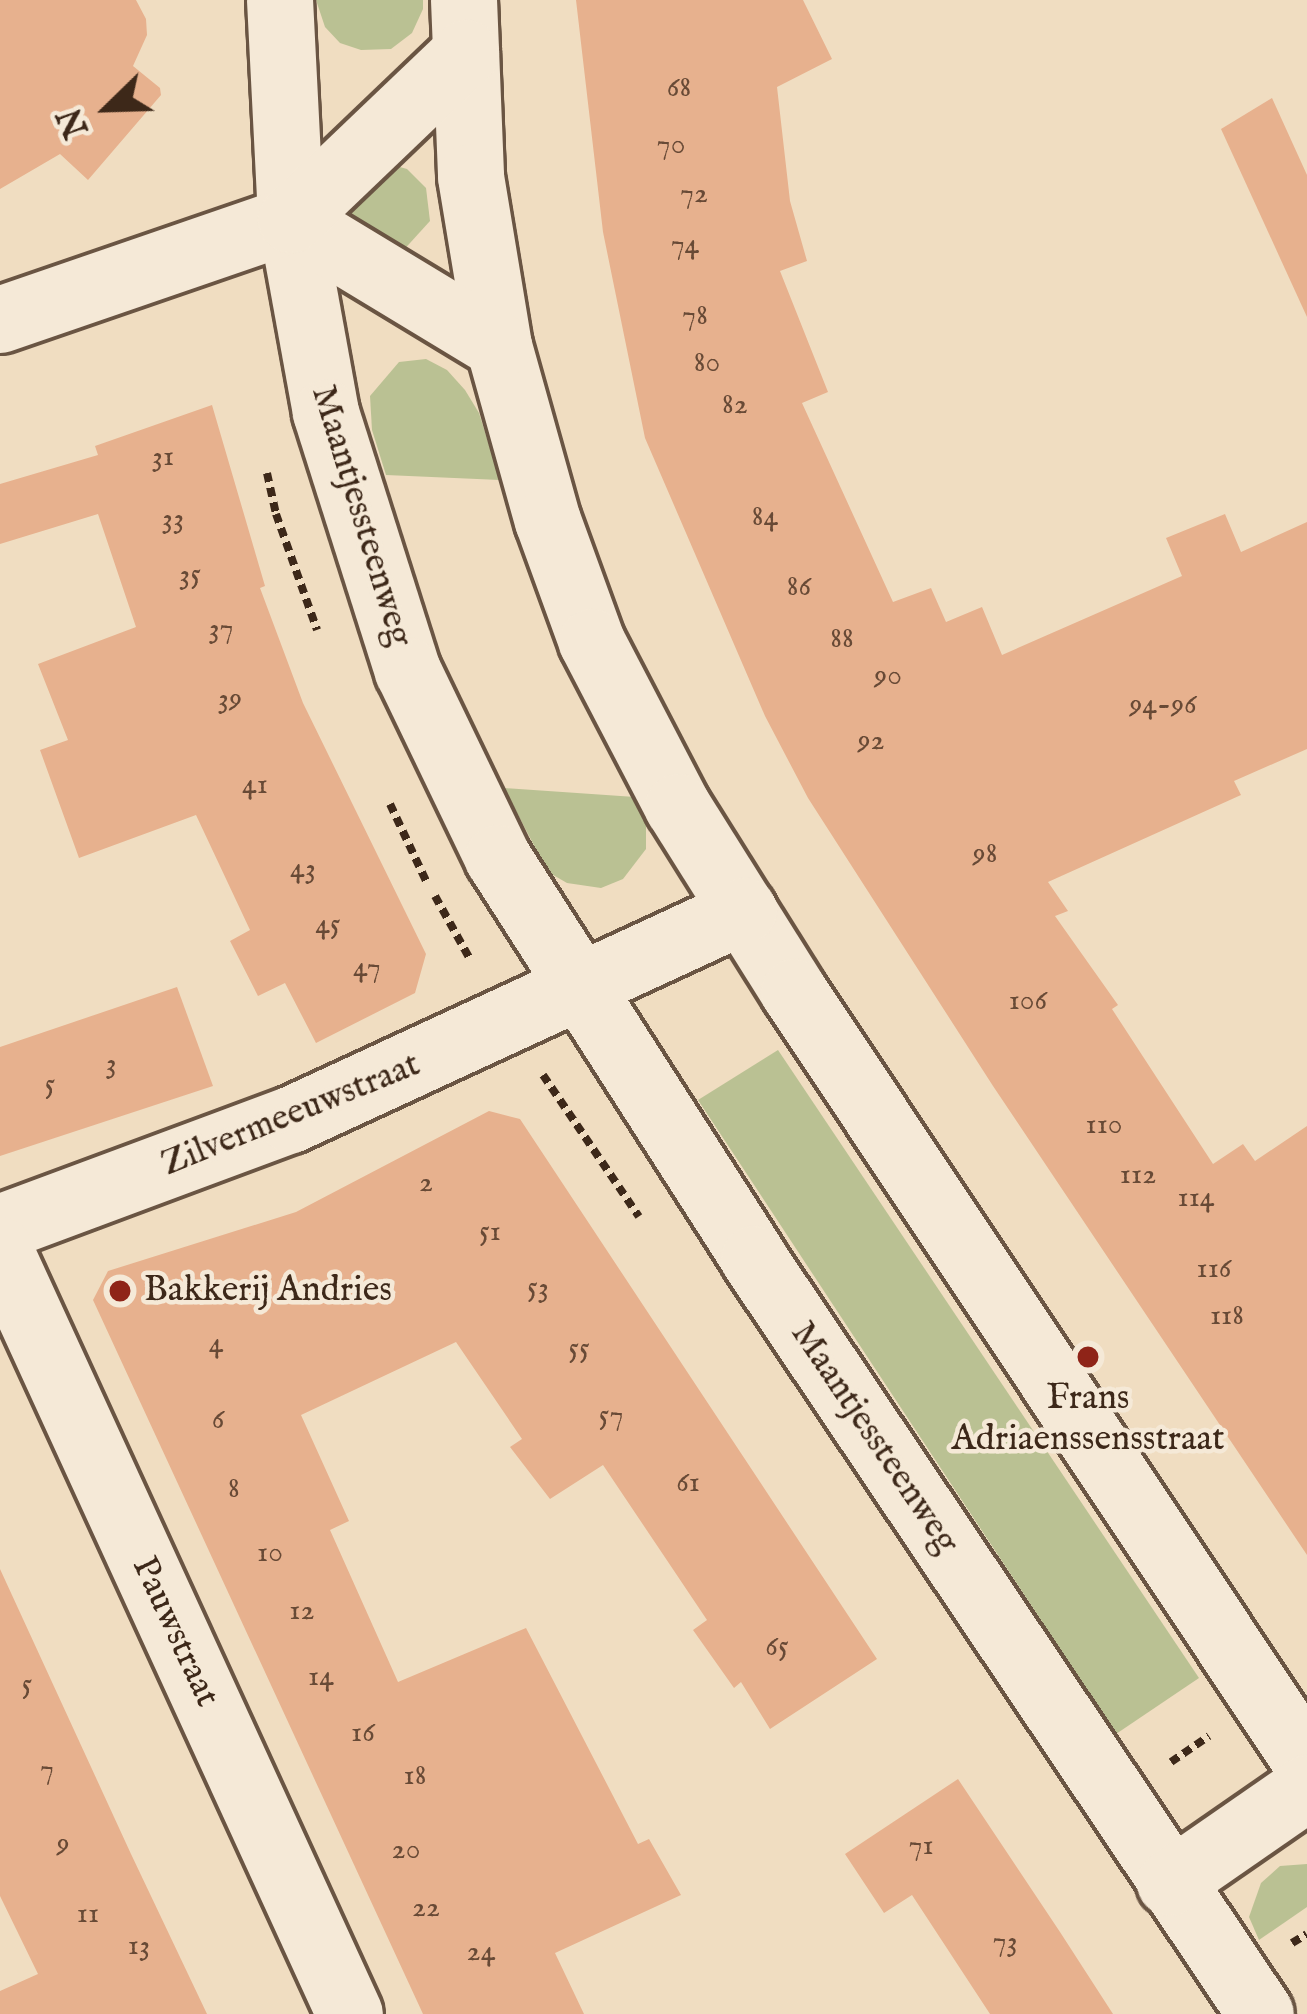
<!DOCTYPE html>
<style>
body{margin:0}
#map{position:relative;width:1307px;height:2014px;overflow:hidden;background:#f0ddc1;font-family:"IM FELL English",serif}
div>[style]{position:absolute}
.green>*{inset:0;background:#bac193}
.building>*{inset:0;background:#e7b18e}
.path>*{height:8px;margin-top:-4px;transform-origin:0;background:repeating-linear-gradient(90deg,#3d2819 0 9px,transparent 0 15px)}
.roads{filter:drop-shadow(3px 0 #6a5543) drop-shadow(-3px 0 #6a5543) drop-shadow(0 3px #6a5543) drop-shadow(0 -3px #6a5543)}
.minor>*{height:66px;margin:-33px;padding:0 33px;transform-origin:33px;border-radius:33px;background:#f5e9d7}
.dots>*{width:33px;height:33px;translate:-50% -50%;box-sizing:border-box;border:6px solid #f5e9d7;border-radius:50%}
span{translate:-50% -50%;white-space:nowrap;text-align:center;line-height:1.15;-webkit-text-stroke:9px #f5e9d7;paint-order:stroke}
.number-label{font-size:30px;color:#684a36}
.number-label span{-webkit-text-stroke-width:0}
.street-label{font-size:36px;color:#3d2819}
.poi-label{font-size:36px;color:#3d2819}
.left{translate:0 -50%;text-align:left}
.north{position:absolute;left:48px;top:48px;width:120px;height:120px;-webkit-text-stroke:9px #f5e9d7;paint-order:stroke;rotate:247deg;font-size:33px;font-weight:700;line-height:48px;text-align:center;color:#3d2819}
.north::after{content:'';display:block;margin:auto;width:42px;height:54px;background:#3d2819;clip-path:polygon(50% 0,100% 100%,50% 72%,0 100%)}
</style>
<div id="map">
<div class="green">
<i style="clip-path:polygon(316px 0,423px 0,423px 9px,412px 33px,391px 49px,361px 50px,340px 43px,325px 27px)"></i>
<i style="clip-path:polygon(382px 162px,407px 169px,426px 188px,430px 221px,400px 254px,356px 236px,348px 202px)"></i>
<i style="clip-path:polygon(426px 359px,447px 370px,465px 390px,479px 413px,500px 480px,386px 475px,372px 430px,370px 396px,399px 362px)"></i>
<i style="clip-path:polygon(504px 788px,635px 797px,646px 825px,646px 849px,623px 879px,601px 888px,567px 883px,548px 872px)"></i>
<i style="clip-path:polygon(778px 1050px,1199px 1678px,1116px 1734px,698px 1100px)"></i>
<i style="clip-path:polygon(1307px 1864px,1307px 1907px,1259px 1940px,1249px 1917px,1261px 1883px,1280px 1866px)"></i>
</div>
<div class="building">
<i style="clip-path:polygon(0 0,136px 0,146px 19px,147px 35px,133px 66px,160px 88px,161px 95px,88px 180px,60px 154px,0 189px)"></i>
<i style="clip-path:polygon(576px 0,803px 0,832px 59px,777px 87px,790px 201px,807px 261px,780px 271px,828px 392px,802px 403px,893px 602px,931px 588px,946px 622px,982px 607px,1002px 655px,1182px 576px,1166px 538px,1225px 514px,1241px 552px,1307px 522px,1307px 749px,1234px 781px,1241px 795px,1048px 882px,1068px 911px,1055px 916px,1118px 1005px,1112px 1009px,1213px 1164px,1243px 1144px,1255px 1161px,1307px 1126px,1307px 1555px,993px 1086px,808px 798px,765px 716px,645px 438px,603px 232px)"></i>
<i style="clip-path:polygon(1272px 98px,1307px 175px,1307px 317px,1221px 129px)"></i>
<i style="clip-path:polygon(212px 405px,265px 586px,260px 588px,303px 703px,426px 954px,415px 993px,316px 1043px,285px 983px,258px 996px,230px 941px,250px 930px,196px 815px,79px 858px,40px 750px,68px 740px,38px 664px,136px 627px,98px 514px,0 544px,0 484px,98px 455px,95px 446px)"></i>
<i style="clip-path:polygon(177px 987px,213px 1086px,0 1156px,0 1047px)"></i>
<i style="clip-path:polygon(489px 1111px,520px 1119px,877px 1659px,770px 1729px,741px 1682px,734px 1688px,693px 1630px,707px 1620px,603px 1465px,550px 1499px,510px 1447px,522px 1439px,456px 1342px,301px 1415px,349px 1521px,330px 1530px,398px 1682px,526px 1628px,638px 1844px,649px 1839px,681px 1895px,555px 1953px,584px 2014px,423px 2014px,93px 1300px,108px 1271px,296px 1212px)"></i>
<i style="clip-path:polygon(0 1569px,131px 1854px,207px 2014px,0 2014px,0 1991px,38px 1974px,0 1896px)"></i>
<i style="clip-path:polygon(958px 1779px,1060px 1932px,1113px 2014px,990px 2014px,912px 1895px,884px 1913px,845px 1854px)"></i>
</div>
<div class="path">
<i style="left:267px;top:473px;width:42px;rotate:77.6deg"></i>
<i style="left:276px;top:514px;width:123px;rotate:70.5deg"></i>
<i style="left:390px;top:804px;width:87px;rotate:64.9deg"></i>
<i style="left:435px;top:896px;width:74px;rotate:61deg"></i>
<i style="left:543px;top:1075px;width:171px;rotate:55.9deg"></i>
<i style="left:1171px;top:1762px;width:46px;rotate:-34.4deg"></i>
<i style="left:1292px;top:1943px;width:17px;rotate:-31deg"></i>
</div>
<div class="roads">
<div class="minor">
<i style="left:280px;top:0;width:220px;rotate:87.1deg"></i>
<i style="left:291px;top:220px;width:196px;rotate:79.7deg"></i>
<i style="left:326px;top:413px;width:271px;rotate:72.4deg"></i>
<i style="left:408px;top:671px;width:208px;rotate:64.3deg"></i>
<i style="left:498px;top:858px;width:476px;rotate:57.4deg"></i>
<i style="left:754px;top:1259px;width:909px;rotate:56.12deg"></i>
<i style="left:464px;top:0;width:177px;rotate:87.7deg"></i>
<i style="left:471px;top:177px;width:171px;rotate:80.6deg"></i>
<i style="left:499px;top:346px;width:182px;rotate:74.4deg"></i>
<i style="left:548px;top:521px;width:129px;rotate:70deg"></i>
<i style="left:592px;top:642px;width:186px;rotate:62.5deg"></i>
<i style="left:678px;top:807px;width:218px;rotate:57.9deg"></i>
<i style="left:794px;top:992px;width:926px;rotate:56.36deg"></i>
<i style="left:291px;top:220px;width:243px;rotate:31.2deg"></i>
<i style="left:0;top:320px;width:308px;rotate:-19deg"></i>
<i style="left:291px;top:220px;width:242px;rotate:-43.7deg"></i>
<i style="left:0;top:1228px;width:310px;rotate:-20.4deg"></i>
<i style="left:291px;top:1120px;width:499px;rotate:-24.8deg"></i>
<i style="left:0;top:1250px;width:840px;rotate:65.39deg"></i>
<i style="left:1170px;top:1883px;width:167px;rotate:-34.7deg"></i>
</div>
</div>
<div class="dots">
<i style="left:120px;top:1291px;background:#8f2418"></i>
<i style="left:1088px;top:1357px;background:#8f2418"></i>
</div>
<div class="number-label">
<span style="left:679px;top:88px">68</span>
<span style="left:671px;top:145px">70</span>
<span style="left:694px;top:194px">72</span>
<span style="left:685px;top:245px">74</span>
<span style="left:695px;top:316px">78</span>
<span style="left:707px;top:363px">80</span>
<span style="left:735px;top:405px">82</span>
<span style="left:163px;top:457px">31</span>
<span style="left:765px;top:517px">84</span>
<span style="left:173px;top:519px">33</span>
<span style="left:190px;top:575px">35</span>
<span style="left:799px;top:587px">86</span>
<span style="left:221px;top:629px">37</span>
<span style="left:842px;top:639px">88</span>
<span style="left:888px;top:676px">90</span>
<span style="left:230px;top:699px">39</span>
<span style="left:1163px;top:705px">94-96</span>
<span style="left:871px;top:741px">92</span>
<span style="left:255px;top:785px">41</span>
<span style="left:985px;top:854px">98</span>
<span style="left:303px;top:869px">43</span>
<span style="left:328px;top:925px">45</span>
<span style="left:367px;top:968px">47</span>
<span style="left:1028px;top:1001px">106</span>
<span style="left:111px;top:1064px">3</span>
<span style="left:50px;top:1085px">5</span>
<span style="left:1104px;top:1125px">110</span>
<span style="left:1138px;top:1175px">112</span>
<span style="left:426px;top:1183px">2</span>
<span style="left:1196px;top:1198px">114</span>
<span style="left:490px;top:1232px">51</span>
<span style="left:1214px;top:1269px">116</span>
<span style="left:538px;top:1288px">53</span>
<span style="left:1227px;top:1316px">118</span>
<span style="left:216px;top:1344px">4</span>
<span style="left:579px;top:1349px">55</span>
<span style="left:611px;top:1416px">57</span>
<span style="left:218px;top:1420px">6</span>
<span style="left:688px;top:1483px">61</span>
<span style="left:234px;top:1489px">8</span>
<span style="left:270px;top:1553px">10</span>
<span style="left:302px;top:1611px">12</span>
<span style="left:777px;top:1647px">65</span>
<span style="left:321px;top:1677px">14</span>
<span style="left:27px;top:1685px">5</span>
<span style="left:363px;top:1733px">16</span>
<span style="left:47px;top:1770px">7</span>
<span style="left:415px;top:1776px">18</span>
<span style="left:63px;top:1844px">9</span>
<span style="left:921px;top:1846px">71</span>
<span style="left:406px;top:1850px">20</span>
<span style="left:426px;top:1908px">22</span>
<span style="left:88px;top:1914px">11</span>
<span style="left:1005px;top:1942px">73</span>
<span style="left:139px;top:1946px">13</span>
<span style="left:481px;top:1952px">24</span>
</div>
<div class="street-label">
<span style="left:361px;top:516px;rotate:73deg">Maantjessteenweg</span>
<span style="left:291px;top:1115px;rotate:-22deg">Zilvermeeuwstraat</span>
<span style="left:874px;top:1438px;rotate:56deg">Maantjessteenweg</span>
<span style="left:175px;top:1632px;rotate:65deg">Pauwstraat</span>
</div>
<div class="poi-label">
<span class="left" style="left:144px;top:1291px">Bakkerij Andries</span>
<span style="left:1088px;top:1419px">Frans<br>Adriaenssensstraat</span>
</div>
<div class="north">N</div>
</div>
